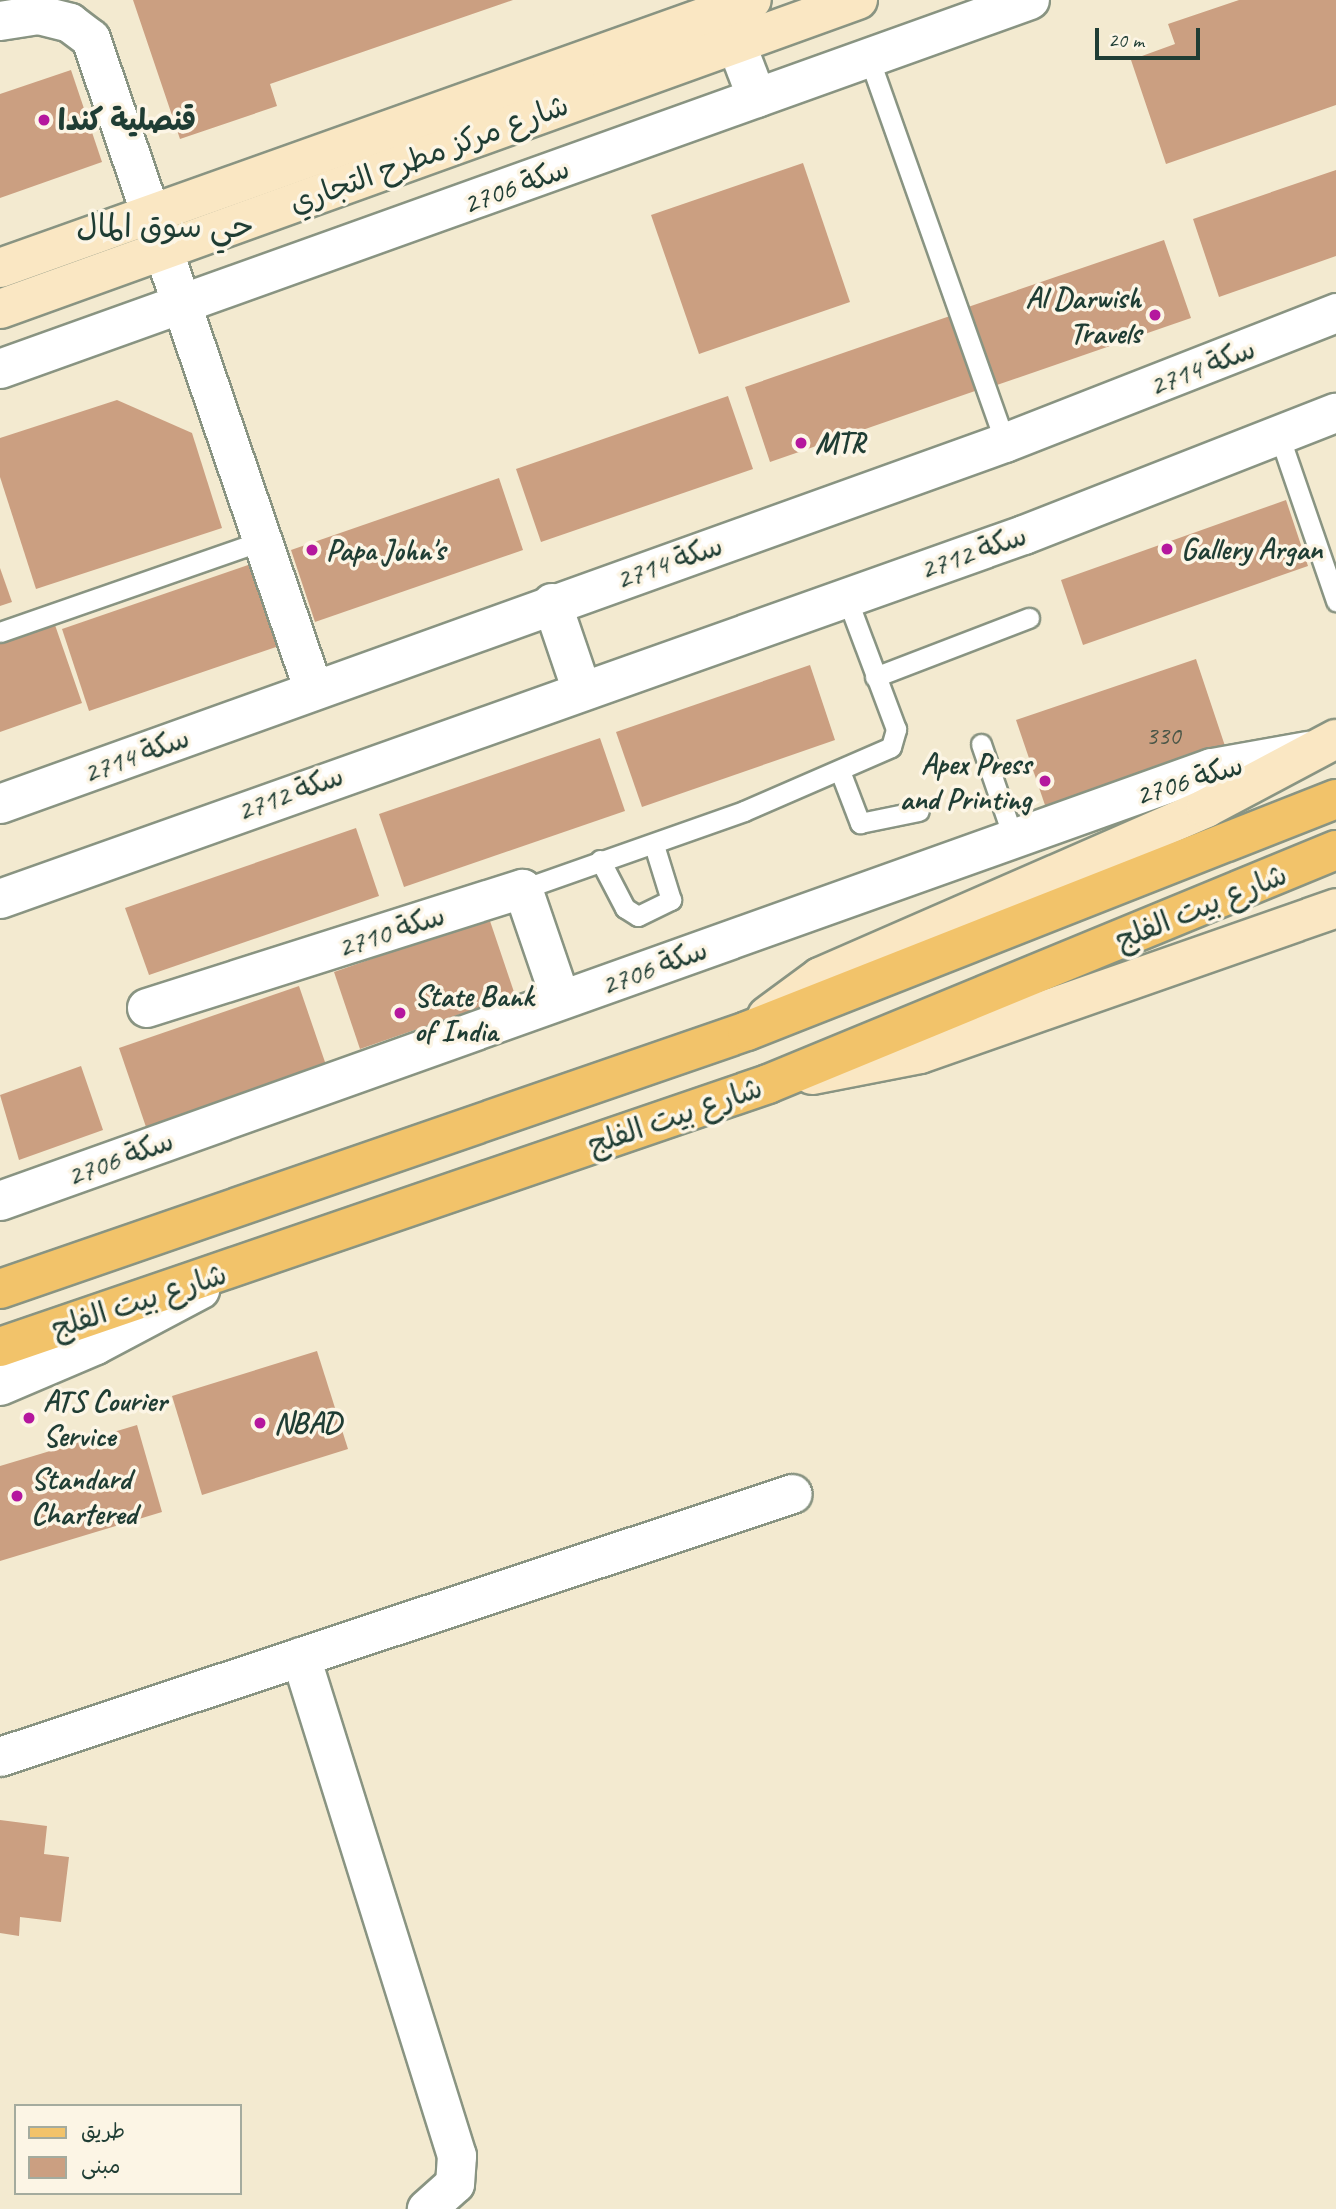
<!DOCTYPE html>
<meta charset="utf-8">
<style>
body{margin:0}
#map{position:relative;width:1336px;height:2209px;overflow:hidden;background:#f3ead0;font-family:Caveat,"Playpen Sans Arabic",sans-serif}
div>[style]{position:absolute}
.building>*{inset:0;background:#cb9f81}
.roads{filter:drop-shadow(2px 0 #899482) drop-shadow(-2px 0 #899482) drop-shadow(0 2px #899482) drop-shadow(0 -2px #899482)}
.service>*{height:19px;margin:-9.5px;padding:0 9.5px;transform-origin:9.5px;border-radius:9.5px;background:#fff}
.minor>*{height:38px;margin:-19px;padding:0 19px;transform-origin:19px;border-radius:19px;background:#fff}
.tertiary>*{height:38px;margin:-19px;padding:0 19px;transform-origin:19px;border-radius:19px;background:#fff}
.secondary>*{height:38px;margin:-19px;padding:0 19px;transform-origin:19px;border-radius:19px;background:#fae7c3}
.primary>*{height:38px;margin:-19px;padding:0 19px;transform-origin:19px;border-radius:19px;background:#f2c36a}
.dots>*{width:19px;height:19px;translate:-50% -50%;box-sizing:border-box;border:4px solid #fcf5e5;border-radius:50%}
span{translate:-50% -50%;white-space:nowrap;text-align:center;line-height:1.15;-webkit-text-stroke:7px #fcf5e5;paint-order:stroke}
.number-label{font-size:26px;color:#4a5647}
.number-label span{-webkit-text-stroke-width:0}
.poi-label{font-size:30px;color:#1f3d34;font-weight:700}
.left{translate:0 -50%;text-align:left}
.right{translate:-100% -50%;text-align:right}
.street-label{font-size:30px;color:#1f3d34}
.neighbourhood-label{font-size:32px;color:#1f3d34}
.legend{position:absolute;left:14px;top:2104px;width:228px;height:91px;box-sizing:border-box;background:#fcf5e5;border:2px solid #a4ab9e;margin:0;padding:9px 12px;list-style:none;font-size:21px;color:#1f3d34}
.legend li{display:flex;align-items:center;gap:14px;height:35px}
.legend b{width:35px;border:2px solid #a4ab9e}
.scale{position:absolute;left:1095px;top:28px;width:105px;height:32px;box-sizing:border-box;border:4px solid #1f3d34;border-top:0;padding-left:9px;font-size:21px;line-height:24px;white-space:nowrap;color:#1f3d34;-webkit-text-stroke:5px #fcf5e5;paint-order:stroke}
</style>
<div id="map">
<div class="building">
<i style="clip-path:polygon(133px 0,513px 0,270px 84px,277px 106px,180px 139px)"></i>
<i style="clip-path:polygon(1239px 0,1336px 0,1336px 105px,1166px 164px,1131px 60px,1175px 44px,1168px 24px)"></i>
<i style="clip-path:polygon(71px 70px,102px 162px,0 198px,0 94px)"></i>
<i style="clip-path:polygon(803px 163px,850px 302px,699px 354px,651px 215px)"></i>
<i style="clip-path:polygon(1336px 170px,1336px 256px,1219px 297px,1193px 219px)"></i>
<i style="clip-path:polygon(1164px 240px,1191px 318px,994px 386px,968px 307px)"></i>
<i style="clip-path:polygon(950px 316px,975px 391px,770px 462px,745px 387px)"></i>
<i style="clip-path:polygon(728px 396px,753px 469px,541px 542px,516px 469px)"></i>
<i style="clip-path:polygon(117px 400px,192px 433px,222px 528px,36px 589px,0 477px,0 438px)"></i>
<i style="clip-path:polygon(499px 478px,523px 550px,315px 622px,291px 550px)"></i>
<i style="clip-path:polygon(1286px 500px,1308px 566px,1083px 645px,1061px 580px)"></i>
<i style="clip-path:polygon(251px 564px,279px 646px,89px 711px,62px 629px)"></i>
<i style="clip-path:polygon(0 568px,12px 602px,0 606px)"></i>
<i style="clip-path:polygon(55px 625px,82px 703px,0 732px,0 644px)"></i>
<i style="clip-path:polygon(1196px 659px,1226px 749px,1047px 811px,1016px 720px)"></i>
<i style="clip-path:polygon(810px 665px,835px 740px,642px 807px,616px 732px)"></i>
<i style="clip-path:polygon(600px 738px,625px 811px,404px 887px,379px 814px)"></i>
<i style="clip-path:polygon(356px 828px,379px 896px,149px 975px,125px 908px)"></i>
<i style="clip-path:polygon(489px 918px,515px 995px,360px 1049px,334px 972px)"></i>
<i style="clip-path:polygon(299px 986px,326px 1065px,146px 1127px,119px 1048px)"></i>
<i style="clip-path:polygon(81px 1066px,103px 1130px,19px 1160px,0 1095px)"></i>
<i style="clip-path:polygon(317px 1351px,348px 1449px,202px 1495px,172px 1396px)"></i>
<i style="clip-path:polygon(137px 1425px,162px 1512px,0 1561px,0 1466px)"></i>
<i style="clip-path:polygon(0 1820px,47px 1826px,44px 1854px,69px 1857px,61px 1922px,20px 1917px,19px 1936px,0 1933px)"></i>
</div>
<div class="roads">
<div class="service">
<i style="left:869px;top:58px;width:408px;rotate:70.5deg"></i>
<i style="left:1279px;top:435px;width:176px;rotate:71deg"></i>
<i style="left:0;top:632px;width:276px;rotate:-19.2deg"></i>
<i style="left:875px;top:677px;width:165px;rotate:-21deg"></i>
<i style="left:981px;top:744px;width:102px;rotate:71deg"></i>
<i style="left:840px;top:771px;width:56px;rotate:69deg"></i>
<i style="left:860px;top:823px;width:60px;rotate:-11.5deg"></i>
<i style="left:600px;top:860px;width:54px;rotate:62.5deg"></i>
<i style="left:625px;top:908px;width:15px;rotate:32deg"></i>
<i style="left:638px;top:916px;width:37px;rotate:-26deg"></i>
<i style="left:671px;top:900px;width:58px;rotate:-107.2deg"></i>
<i style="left:523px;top:889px;width:234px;rotate:-19.4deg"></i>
<i style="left:744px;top:811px;width:160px;rotate:-23.5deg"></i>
<i style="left:891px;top:747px;width:19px;rotate:-74deg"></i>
<i style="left:896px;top:729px;width:142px;rotate:-110.6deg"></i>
</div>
<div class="minor">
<i style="left:724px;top:12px;width:92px;rotate:69deg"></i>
<i style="left:0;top:21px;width:39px;rotate:-9deg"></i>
<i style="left:39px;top:15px;width:32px;rotate:14deg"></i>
<i style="left:70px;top:23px;width:26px;rotate:37deg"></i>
<i style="left:91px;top:39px;width:689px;rotate:71.12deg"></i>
<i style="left:0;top:369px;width:1094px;rotate:-19.71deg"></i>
<i style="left:552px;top:603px;width:90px;rotate:71.2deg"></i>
<i style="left:0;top:804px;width:1068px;rotate:-19.76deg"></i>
<i style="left:1005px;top:443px;width:356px;rotate:-21.4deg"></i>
<i style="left:0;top:899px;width:1087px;rotate:-19.57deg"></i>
<i style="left:1024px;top:535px;width:335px;rotate:-21.4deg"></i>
<i style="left:147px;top:1008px;width:394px;rotate:-17.6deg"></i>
<i style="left:523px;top:889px;width:117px;rotate:71.1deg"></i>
<i style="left:301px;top:1657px;width:523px;rotate:72.64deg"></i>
<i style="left:457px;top:2156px;width:28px;rotate:94deg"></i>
<i style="left:455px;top:2184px;width:38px;rotate:138deg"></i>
<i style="left:0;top:1757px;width:835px;rotate:-18.35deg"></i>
</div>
<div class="tertiary">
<i style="left:0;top:1201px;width:1287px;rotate:-19.66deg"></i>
<i style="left:1212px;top:768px;width:97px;rotate:-10.1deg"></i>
<i style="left:0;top:1386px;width:104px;rotate:-23.1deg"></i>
<i style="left:96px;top:1345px;width:118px;rotate:-27.9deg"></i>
</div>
<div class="secondary">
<i style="left:0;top:268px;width:798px;rotate:-19.62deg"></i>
<i style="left:0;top:309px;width:912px;rotate:-19.81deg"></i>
<i style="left:767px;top:1016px;width:66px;rotate:-36.3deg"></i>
<i style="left:820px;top:977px;width:421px;rotate:-23.6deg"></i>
<i style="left:1206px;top:808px;width:147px;rotate:-28deg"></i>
<i style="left:812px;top:1075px;width:110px;rotate:-11deg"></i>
<i style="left:920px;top:1054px;width:441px;rotate:-19.3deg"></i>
</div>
<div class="primary">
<i style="left:0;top:1289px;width:790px;rotate:-19.05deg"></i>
<i style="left:747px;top:1031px;width:633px;rotate:-21.5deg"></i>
<i style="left:0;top:1347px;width:812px;rotate:-18.9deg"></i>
<i style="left:768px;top:1084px;width:614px;rotate:-22.39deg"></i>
</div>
</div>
<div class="dots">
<i style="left:44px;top:120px;background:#b5179e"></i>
<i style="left:1155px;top:315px;background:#b5179e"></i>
<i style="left:801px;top:443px;background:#b5179e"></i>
<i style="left:1167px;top:549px;background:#b5179e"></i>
<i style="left:312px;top:550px;background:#b5179e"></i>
<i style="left:1045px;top:781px;background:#b5179e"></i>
<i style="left:400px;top:1013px;background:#b5179e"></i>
<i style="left:29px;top:1418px;background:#b5179e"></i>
<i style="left:260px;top:1423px;background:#b5179e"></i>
<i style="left:17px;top:1496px;background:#b5179e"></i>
</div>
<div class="number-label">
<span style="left:1163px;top:736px">330</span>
</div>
<div class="poi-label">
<span class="left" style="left:58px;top:120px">قنصلية كندا</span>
<span class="right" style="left:1141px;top:315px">Al Darwish<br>Travels</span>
<span class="left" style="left:815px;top:443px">MTR</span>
<span class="left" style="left:1181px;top:549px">Gallery Argan</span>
<span class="left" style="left:326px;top:550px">Papa John's</span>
<span class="right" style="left:1031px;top:781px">Apex Press<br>and Printing</span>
<span class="left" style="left:414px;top:1013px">State Bank<br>of India</span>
<span class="left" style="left:43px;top:1418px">ATS Courier<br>Service</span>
<span class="left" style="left:274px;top:1423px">NBAD</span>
<span class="left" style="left:31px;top:1496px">Standard<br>Chartered</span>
</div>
<div class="street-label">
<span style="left:429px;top:154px;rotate:-20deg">شارع مركز مطرح التجاري</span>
<span style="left:516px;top:186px;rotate:-20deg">سكة 2706</span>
<span style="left:1202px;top:367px;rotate:-21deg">سكة 2714</span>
<span style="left:973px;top:552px;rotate:-19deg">سكة 2712</span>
<span style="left:669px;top:562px;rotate:-19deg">سكة 2714</span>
<span style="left:136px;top:755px;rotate:-20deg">سكة 2714</span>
<span style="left:1189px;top:780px;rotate:-17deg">سكة 2706</span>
<span style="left:290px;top:793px;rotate:-20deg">سكة 2712</span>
<span style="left:1201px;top:907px;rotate:-22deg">شارع بيت الفلج</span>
<span style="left:391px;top:931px;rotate:-18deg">سكة 2710</span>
<span style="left:654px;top:967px;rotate:-20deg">سكة 2706</span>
<span style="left:675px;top:1116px;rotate:-19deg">شارع بيت الفلج</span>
<span style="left:120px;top:1158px;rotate:-20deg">سكة 2706</span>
<span style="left:139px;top:1301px;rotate:-18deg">شارع بيت الفلج</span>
</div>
<div class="neighbourhood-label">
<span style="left:165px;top:227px">حي سوق المال</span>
</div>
<ul class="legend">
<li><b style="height:9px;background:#f2c36a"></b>طريق</li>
<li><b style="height:19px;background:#cb9f81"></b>مبنى</li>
</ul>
<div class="scale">20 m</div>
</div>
